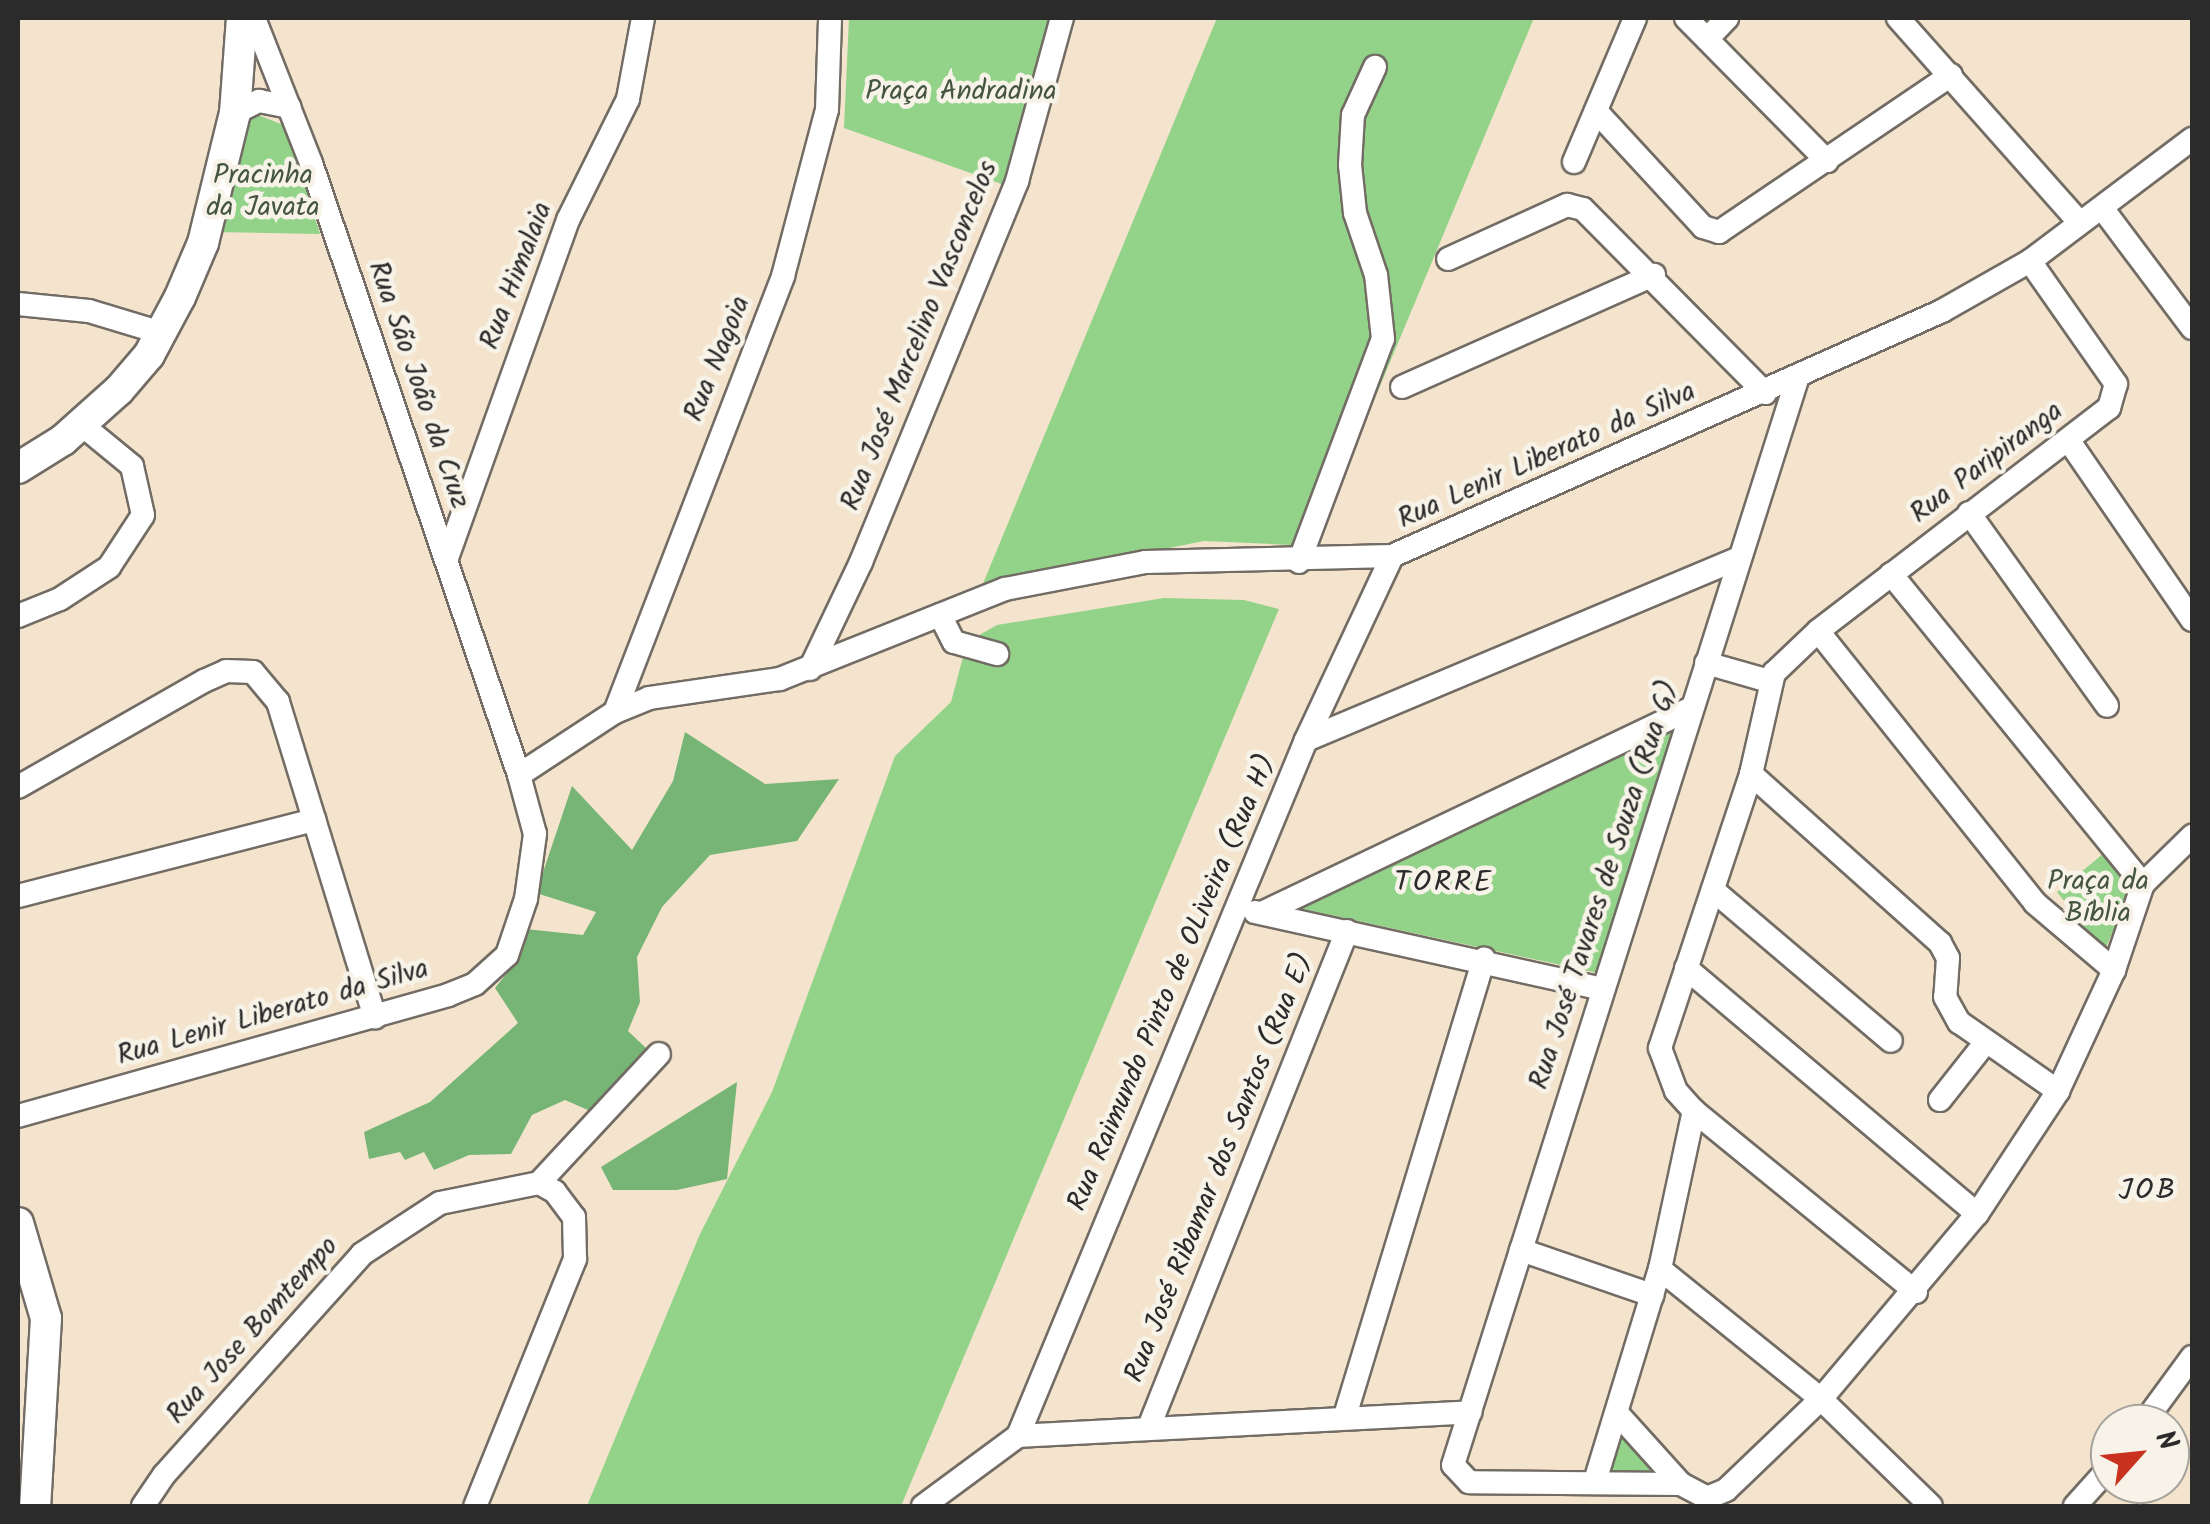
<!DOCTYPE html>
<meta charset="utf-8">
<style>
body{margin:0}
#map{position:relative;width:2210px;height:1524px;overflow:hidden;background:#f5e4cd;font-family:Kalam,sans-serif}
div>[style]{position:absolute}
.green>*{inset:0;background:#93d389}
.forest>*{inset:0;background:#76b575}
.roads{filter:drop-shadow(2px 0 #726c64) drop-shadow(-2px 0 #726c64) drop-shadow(0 2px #726c64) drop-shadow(0 -2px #726c64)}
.minor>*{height:22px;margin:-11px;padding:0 11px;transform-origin:11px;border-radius:11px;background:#fff}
.tertiary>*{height:30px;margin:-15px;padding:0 15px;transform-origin:15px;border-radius:15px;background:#fff}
span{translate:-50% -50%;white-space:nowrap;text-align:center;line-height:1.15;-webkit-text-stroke:9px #f7f3e8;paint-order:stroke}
.park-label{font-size:28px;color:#455542}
.street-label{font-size:28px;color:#2b2b2b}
.neighbourhood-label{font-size:30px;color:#2b2b2b;letter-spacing:2.5px}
.frame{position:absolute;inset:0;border:20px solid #2b2b2b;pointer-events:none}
.north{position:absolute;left:2090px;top:1404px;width:100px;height:100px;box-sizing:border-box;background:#f7f3e8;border:2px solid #a5a39c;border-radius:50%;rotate:63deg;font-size:28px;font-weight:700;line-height:40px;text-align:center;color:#2b2b2b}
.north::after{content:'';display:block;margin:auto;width:35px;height:45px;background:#c8321e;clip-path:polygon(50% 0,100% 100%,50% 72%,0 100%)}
</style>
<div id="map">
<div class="green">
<i style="clip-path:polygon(849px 18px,1057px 18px,1007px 186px,844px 128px)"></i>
<i style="clip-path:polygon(1217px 18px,1534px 18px,1313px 546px,1204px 541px,982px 586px)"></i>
<i style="clip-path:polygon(258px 115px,281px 124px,290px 139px,320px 234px,212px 232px,243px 121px)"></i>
<i style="clip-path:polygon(1164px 598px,1244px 600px,1279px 609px,901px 1506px,587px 1506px,700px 1234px,772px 1092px,895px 756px,951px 702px,967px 642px,997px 625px)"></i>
<i style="clip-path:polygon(1678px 721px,1598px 973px,1298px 908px)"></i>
<i style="clip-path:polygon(2104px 853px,2130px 890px,2105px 950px,2064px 926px,2076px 916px,2057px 892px)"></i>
<i style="clip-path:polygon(1617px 1413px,1681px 1484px,1596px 1478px)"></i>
</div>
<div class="forest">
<i style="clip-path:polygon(685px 732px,765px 784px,839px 779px,797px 841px,710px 855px,662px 907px,637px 957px,640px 1002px,628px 1031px,647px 1049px,597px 1114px,565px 1100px,532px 1115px,511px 1154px,469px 1155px,434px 1170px,424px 1152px,405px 1160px,400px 1152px,369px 1159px,364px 1132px,430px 1102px,518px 1023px,495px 988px,512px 967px,525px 929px,583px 935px,596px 912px,536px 893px,572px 786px,632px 850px,673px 781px)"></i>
<i style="clip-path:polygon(737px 1082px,727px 1179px,677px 1190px,613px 1190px,601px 1167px)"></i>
</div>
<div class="roads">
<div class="minor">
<i style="left:1686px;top:18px;width:201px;rotate:45.4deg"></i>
<i style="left:1898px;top:18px;width:274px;rotate:48.4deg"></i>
<i style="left:1707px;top:39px;width:29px;rotate:-46deg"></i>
<i style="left:1596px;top:111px;width:158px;rotate:47.3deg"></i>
<i style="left:1703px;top:227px;width:17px;rotate:17deg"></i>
<i style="left:1719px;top:232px;width:280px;rotate:-34.1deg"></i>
<i style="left:235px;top:113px;width:27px;rotate:-27deg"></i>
<i style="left:259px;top:101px;width:31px;rotate:11deg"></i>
<i style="left:1574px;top:162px;width:156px;rotate:-67deg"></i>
<i style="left:2102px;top:208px;width:150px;rotate:53.1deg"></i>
<i style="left:1448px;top:259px;width:131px;rotate:-24.4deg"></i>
<i style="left:1567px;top:205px;width:16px;rotate:14deg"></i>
<i style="left:1583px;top:209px;width:259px;rotate:45.3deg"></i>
<i style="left:18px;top:304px;width:71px;rotate:5.6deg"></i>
<i style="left:89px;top:311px;width:76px;rotate:16.8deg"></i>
<i style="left:1402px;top:387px;width:276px;rotate:-24deg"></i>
<i style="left:2069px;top:441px;width:217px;rotate:55.5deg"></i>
<i style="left:1969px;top:513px;width:237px;rotate:54.4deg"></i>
<i style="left:447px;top:558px;width:359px;rotate:-70.3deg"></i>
<i style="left:568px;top:220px;width:135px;rotate:-63.6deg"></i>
<i style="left:628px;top:99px;width:82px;rotate:-79.5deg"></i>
<i style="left:1299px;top:562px;width:238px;rotate:-69.4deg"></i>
<i style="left:1383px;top:339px;width:64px;rotate:-96.2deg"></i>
<i style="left:1376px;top:275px;width:65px;rotate:-108.7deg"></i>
<i style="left:1355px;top:213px;width:48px;rotate:-95.9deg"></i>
<i style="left:1350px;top:165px;width:50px;rotate:-86.6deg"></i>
<i style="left:1353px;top:115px;width:53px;rotate:-65.4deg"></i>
<i style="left:1891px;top:574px;width:400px;rotate:50.9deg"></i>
<i style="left:940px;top:615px;width:30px;rotate:63deg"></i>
<i style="left:954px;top:642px;width:45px;rotate:15.6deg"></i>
<i style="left:18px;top:616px;width:45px;rotate:-22deg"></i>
<i style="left:60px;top:599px;width:59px;rotate:-33.1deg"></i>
<i style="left:109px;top:567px;width:62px;rotate:-56.8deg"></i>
<i style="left:143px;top:515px;width:50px;rotate:-102.7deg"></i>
<i style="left:132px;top:466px;width:65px;rotate:-140.6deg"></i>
<i style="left:1818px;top:631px;width:348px;rotate:51.4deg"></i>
<i style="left:2035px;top:903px;width:104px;rotate:40.3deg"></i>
<i style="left:1706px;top:663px;width:66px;rotate:15.9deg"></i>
<i style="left:810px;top:669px;width:119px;rotate:-64.5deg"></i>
<i style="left:861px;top:562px;width:412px;rotate:-67.7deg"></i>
<i style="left:1017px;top:181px;width:169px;rotate:-74.6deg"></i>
<i style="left:615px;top:712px;width:467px;rotate:-68.9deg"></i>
<i style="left:783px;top:276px;width:172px;rotate:-75.2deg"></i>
<i style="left:827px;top:110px;width:92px;rotate:-88.1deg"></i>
<i style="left:1306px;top:740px;width:467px;rotate:-22.8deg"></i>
<i style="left:1751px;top:774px;width:254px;rotate:41.8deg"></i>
<i style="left:1940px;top:943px;width:17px;rotate:62deg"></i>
<i style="left:1948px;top:958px;width:39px;rotate:94deg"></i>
<i style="left:1945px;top:997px;width:29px;rotate:61deg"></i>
<i style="left:1959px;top:1022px;width:121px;rotate:34.9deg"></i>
<i style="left:519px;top:775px;width:115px;rotate:-33.3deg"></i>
<i style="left:615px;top:712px;width:37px;rotate:-22deg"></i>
<i style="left:649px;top:698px;width:132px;rotate:-8.3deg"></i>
<i style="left:780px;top:679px;width:242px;rotate:-21.8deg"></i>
<i style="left:1005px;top:589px;width:143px;rotate:-10.9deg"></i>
<i style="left:1145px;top:562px;width:247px;rotate:-1.4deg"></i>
<i style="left:1392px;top:556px;width:602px;rotate:-24.01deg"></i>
<i style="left:1942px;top:311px;width:101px;rotate:-29.6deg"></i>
<i style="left:2030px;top:261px;width:203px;rotate:-37deg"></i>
<i style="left:18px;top:787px;width:214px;rotate:-29.7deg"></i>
<i style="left:204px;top:681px;width:24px;rotate:-24deg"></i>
<i style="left:226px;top:671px;width:27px;rotate:2deg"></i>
<i style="left:253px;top:672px;width:39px;rotate:50deg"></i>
<i style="left:278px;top:702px;width:330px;rotate:72.9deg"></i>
<i style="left:1713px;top:890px;width:233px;rotate:40.3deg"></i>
<i style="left:18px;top:896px;width:306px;rotate:-14.4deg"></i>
<i style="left:1255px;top:912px;width:356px;rotate:12.5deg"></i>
<i style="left:1262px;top:913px;width:475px;rotate:-25.5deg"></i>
<i style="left:1686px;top:968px;width:381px;rotate:40.2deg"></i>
<i style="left:1940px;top:1100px;width:73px;rotate:-51.7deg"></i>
<i style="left:18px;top:1116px;width:447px;rotate:-15.7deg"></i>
<i style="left:448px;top:995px;width:29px;rotate:-22deg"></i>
<i style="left:475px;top:984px;width:43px;rotate:-42.2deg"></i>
<i style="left:507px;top:955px;width:59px;rotate:-71.3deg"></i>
<i style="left:526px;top:899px;width:66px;rotate:-82.1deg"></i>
<i style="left:535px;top:834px;width:61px;rotate:-105.2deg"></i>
<i style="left:519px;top:775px;width:646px;rotate:-108.77deg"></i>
<i style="left:311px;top:163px;width:156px;rotate:-111.5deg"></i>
<i style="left:539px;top:1183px;width:176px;rotate:-47.1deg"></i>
<i style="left:1521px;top:1250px;width:139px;rotate:19deg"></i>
<i style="left:1660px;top:1269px;width:207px;rotate:38.9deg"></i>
<i style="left:1821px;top:1399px;width:153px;rotate:44.2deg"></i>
<i style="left:1916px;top:1292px;width:286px;rotate:-140.8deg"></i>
<i style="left:1694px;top:1111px;width:27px;rotate:-132deg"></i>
<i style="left:1676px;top:1091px;width:46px;rotate:-110.4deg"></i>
<i style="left:1660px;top:1048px;width:289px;rotate:-71.6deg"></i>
<i style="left:1751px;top:774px;width:104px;rotate:-77.2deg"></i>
<i style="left:1774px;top:673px;width:61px;rotate:-43.7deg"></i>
<i style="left:1818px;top:631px;width:367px;rotate:-37.5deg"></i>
<i style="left:2109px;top:408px;width:25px;rotate:-74deg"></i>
<i style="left:2116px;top:384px;width:150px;rotate:-125deg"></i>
<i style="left:1617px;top:1413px;width:96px;rotate:48deg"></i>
<i style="left:1681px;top:1484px;width:30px;rotate:28deg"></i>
<i style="left:1707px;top:1498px;width:21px;rotate:-23deg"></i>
<i style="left:1726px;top:1490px;width:132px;rotate:-43.8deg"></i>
<i style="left:1821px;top:1399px;width:242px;rotate:-49.9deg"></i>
<i style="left:1977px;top:1214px;width:147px;rotate:-56.6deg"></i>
<i style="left:2058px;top:1091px;width:133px;rotate:-65.2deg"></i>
<i style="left:2114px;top:970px;width:91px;rotate:-71.4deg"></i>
<i style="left:2143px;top:884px;width:69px;rotate:-44.4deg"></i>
<i style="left:1345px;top:1416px;width:478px;rotate:-73.1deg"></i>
<i style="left:2143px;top:1424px;width:83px;rotate:-53.8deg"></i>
<i style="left:1149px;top:1427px;width:534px;rotate:-68.24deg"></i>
<i style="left:1018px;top:1436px;width:753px;rotate:-67.52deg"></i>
<i style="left:1306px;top:740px;width:203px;rotate:-64.9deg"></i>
<i style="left:1596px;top:1478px;width:219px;rotate:-73deg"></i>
<i style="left:1660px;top:1269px;width:162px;rotate:-77.9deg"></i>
<i style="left:1681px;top:1484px;width:212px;rotate:-179.5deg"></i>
<i style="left:1469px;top:1482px;width:23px;rotate:-133deg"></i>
<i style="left:1453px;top:1465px;width:1142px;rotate:-72.42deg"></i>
<i style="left:143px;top:1506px;width:37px;rotate:-56deg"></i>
<i style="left:164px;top:1475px;width:297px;rotate:-48.1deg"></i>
<i style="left:362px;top:1254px;width:93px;rotate:-33.2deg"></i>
<i style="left:440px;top:1203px;width:101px;rotate:-11.4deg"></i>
<i style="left:539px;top:1183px;width:18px;rotate:29deg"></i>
<i style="left:555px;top:1192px;width:31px;rotate:53deg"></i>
<i style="left:574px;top:1217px;width:42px;rotate:88.6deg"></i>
<i style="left:575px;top:1259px;width:266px;rotate:112deg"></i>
<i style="left:923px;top:1506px;width:118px;rotate:-36.4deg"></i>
<i style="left:1018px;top:1436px;width:453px;rotate:-3deg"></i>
<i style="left:2075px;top:1506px;width:52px;rotate:-48.1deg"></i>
</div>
<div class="tertiary">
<i style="left:18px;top:468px;width:53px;rotate:-31.9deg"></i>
<i style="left:63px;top:440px;width:75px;rotate:-41.8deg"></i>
<i style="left:119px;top:390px;width:46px;rotate:-49.4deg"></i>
<i style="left:149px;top:355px;width:66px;rotate:-61.9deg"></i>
<i style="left:180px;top:297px;width:59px;rotate:-66.9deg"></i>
<i style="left:203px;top:243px;width:134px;rotate:-76.2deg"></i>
<i style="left:235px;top:113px;width:95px;rotate:-85.8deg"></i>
<i style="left:18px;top:1223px;width:99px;rotate:73.6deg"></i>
<i style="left:46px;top:1318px;width:188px;rotate:93.3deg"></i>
</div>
</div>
<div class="park-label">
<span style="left:961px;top:92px">Praça Andradina</span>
<span style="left:263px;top:192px">Pracinha<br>da Javata</span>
<span style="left:2098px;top:898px">Praça da<br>Bíblia</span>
</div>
<div class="street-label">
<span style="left:517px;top:276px;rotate:-69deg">Rua Himalaia</span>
<span style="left:920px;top:336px;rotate:-68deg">Rua José Marcelino Vasconcelos</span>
<span style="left:718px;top:359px;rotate:-68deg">Rua Nagoia</span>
<span style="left:418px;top:385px;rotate:71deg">Rua São João da Cruz</span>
<span style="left:1547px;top:456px;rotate:-24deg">Rua Lenir Liberato da Silva</span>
<span style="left:1987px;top:463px;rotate:-37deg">Rua Paripiranga</span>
<span style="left:1605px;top:885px;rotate:-72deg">Rua José Tavares de Souza (Rua G)</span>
<span style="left:1173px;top:983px;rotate:-67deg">Rua Raimundo Pinto de OLiveira (Rua H)</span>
<span style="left:273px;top:1013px;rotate:-16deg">Rua Lenir Liberato da Silva</span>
<span style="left:1220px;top:1168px;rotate:-68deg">Rua José Ribamar dos Santos (Rua E)</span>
<span style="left:253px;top:1331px;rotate:-48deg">Rua Jose Bomtempo</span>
</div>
<div class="neighbourhood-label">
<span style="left:1444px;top:883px">TORRE</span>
<span style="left:2148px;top:1191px">JOB</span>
</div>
<div class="frame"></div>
<div class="north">N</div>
</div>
